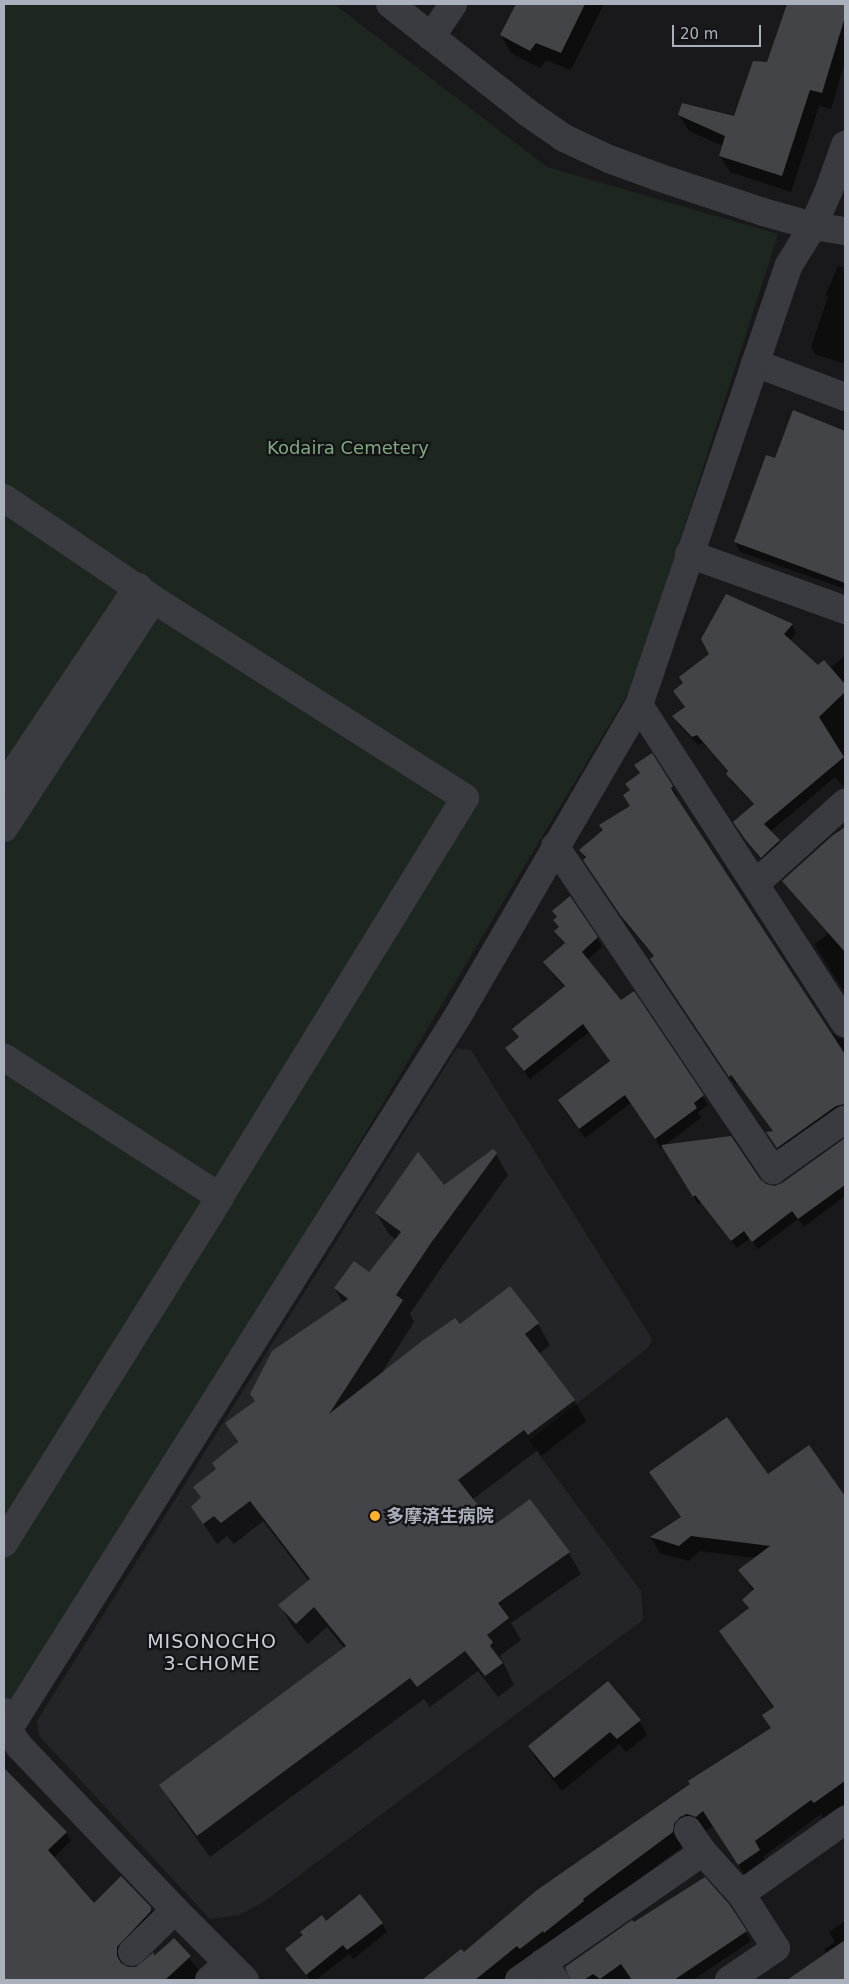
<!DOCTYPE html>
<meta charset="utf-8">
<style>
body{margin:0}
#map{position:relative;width:849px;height:1984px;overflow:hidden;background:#19191b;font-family:"DejaVu Sans","Noto Sans JP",sans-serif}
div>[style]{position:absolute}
.built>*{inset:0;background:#242528}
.green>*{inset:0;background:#1e271f}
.shadow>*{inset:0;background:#0007}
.building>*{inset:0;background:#434448}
.minor>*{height:28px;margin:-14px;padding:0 14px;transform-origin:14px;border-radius:14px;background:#393b41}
.dots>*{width:14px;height:14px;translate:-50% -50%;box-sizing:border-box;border:2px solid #141416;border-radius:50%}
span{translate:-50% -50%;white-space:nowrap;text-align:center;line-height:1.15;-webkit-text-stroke:4.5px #141416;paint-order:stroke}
.park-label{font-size:18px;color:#7fa980}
.poi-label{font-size:18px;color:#aab0bc;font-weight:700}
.left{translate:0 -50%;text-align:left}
.neighbourhood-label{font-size:19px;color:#cbcfd8;letter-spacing:1px}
.frame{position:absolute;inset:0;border:5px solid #aab0bc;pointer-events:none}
.scale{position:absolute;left:672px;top:25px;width:89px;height:22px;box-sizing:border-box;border:2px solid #aab0bc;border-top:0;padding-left:6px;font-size:15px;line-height:18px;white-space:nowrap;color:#aab0bc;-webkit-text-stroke:4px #141416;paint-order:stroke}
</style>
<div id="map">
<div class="built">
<i style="clip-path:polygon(457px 1048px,471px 1050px,652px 1339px,648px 1348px,529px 1441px,641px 1591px,643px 1620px,262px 1903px,239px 1915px,210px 1919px,39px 1736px,37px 1721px)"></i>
</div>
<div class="green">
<i style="clip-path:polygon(4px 4px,334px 4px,547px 167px,778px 234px,634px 683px,285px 1267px,4px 1718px)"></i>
</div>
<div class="shadow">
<i style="clip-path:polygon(517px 4px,604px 4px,571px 70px,546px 60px,540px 68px,511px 53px,501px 35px)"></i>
<i style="clip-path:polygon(788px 4px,845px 4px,845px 62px,831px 109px,819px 106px,791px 192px,730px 172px,720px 156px,723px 146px,689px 131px,679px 115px,735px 118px,768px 64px)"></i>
<i style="clip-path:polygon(838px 266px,845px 268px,845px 364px,815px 354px,811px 347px,828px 297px,826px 294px)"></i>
<i style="clip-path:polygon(817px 436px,845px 449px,845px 589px,740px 552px,735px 542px,776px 460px)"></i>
<i style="clip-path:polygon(792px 625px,796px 633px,790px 641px,818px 667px,830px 669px,845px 655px,845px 788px,835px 777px,770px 832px,784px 849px,766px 865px,740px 830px,754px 805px,732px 782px,729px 773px,703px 743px,698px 745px,679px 725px,674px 717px,685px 708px,674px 691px)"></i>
<i style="clip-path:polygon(651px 755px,677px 795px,675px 797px,831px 1032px,837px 1038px,845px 1040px,845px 1114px,783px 1156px,773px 1140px,774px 1132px,737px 1083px,735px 1084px,656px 968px,654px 957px,627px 925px,589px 868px,581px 850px,631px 807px,630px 791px,627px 785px,640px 774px,635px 766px)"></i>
<i style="clip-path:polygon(845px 828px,845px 993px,814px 944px,826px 936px,827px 932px,783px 881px)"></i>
<i style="clip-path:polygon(554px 912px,597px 938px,602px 947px,587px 960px,620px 1002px,633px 993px,708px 1105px,698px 1112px,701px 1118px,661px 1148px,631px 1103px,585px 1138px,564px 1110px,559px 1101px,611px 1062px,589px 1032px,530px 1079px,507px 1048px,519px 1038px,514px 1029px,565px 988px,544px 963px,565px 945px,556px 931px,559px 928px,555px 920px,557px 918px)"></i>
<i style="clip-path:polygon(845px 1139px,845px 1196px,804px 1227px,798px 1219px,758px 1249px,750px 1238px,737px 1248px,701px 1203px,698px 1204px,663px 1146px,759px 1180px,766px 1185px,775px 1187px,783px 1184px)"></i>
<i style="clip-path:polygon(496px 1154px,508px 1175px,443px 1265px,410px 1314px,414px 1322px,381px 1374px,459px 1326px,538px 1324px,550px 1345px,539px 1354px,574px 1400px,586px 1421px,541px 1456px,538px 1450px,472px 1500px,494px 1526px,569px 1553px,581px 1574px,511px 1623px,521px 1640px,500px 1656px,514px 1685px,498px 1697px,478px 1671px,430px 1707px,424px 1699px,210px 1857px,173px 1806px,161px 1785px,345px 1649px,327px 1627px,308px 1644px,292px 1626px,280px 1605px,309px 1581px,263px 1521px,234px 1544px,227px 1536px,217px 1544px,192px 1507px,202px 1498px,195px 1487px,217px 1470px,238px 1444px,226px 1423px,256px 1402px,343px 1303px,335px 1289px,369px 1274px,396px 1240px,389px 1234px,376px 1213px,444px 1187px)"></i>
<i style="clip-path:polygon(651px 1472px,768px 1476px,845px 1495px,845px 1803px,823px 1818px,821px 1814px,763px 1857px,768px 1866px,748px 1880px,713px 1826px,705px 1832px,682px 1840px,681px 1848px,503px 1980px,445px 1980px,439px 1969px,464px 1954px,772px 1729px,774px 1709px,720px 1632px,749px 1610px,744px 1600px,753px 1591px,740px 1570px,755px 1558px,700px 1551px,689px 1561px,660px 1553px,651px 1538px,682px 1519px)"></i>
<i style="clip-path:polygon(639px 1721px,647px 1735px,626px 1752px,619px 1744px,562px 1791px,537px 1760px,529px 1747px)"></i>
<i style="clip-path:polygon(13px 1779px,66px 1833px,71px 1841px,53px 1858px,94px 1904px,150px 1908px,155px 1917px,121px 1956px,121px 1965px,128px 1968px,137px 1968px,154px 1954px,155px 1957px,174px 1940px,198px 1969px,203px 1977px,201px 1980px,4px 1980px,4px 1788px)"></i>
<i style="clip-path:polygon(728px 1904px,751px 1941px,693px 1980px,572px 1980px,634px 1924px)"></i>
<i style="clip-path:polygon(845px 1921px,845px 1980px,789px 1980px,827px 1954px,824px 1949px,835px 1942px,829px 1932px)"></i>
<i style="clip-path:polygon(326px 1923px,382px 1923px,387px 1932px,353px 1959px,349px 1954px,316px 1980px,310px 1980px,287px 1949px)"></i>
</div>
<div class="building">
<i style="clip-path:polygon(516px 4px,585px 4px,561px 53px,536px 43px,530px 51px,500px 35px)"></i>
<i style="clip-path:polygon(787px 4px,845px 4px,845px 17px,822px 93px,810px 90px,782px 176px,719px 156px,725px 136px,678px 115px,682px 103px,734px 116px,753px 61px,767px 62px)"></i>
<i style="clip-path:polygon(793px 410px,845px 431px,845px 583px,734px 542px,766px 455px,775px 458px)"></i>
<i style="clip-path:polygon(726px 594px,793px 624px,784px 634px,818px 665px,824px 660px,845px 684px,845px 692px,819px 717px,844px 757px,764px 824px,780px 840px,761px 858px,745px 839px,733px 822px,754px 804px,726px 774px,728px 771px,697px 735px,692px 737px,672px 716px,685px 707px,673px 691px,683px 683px,679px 677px,709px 654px,701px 639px)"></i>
<i style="clip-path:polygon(652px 753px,673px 786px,671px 788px,675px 795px,845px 1054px,845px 1104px,836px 1106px,777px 1148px,766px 1132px,773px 1131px,731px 1075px,729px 1077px,650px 959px,654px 956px,621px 916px,583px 860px,586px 857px,579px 850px,603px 830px,599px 825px,630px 806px,623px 795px,630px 790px,625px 784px,640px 773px,634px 765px)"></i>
<i style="clip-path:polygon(845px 827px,845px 952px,782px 881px,832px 836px)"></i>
<i style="clip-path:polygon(570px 896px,598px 937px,582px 952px,621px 1000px,634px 991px,704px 1095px,694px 1103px,697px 1108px,655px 1139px,625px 1095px,579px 1129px,558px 1100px,610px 1061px,583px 1024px,524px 1071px,505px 1048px,519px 1037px,512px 1029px,565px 986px,543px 962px,565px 943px,554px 931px,559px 927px,553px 920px,557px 917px,552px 911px)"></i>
<i style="clip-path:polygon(731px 1136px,760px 1179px,766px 1184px,774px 1186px,782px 1183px,845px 1138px,845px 1185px,798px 1219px,792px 1211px,752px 1242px,744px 1231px,731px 1241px,695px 1195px,693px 1197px,661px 1145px)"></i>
<i style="clip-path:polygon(493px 1149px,497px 1153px,431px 1243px,396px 1295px,403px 1300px,329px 1414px,422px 1341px,455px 1318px,460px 1324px,510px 1286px,539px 1323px,525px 1334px,575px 1400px,528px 1435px,524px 1430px,458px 1480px,494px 1525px,530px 1499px,570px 1552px,498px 1603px,509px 1618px,487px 1635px,493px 1642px,490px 1646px,503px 1663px,485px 1676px,465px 1651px,417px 1687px,410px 1678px,197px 1836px,159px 1785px,346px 1646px,314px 1607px,296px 1624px,278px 1605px,310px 1579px,250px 1501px,221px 1523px,214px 1516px,203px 1524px,191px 1507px,201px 1497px,193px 1487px,216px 1469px,212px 1463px,238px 1442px,225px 1423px,255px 1401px,250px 1394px,272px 1351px,348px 1299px,334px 1288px,354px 1261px,369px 1272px,401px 1232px,375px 1213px,418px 1152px,444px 1185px)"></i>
<i style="clip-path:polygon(727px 1417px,768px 1474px,809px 1445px,845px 1496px,845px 1781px,814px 1803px,811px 1800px,755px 1841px,760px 1850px,738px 1865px,703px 1811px,696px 1817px,687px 1814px,680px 1817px,674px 1824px,673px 1832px,583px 1899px,584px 1901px,544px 1933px,543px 1931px,520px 1949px,517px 1946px,475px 1980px,422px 1980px,461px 1949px,464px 1952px,537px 1890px,690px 1784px,688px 1781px,771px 1728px,762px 1715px,774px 1707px,719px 1631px,749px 1608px,742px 1600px,754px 1589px,738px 1570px,770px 1546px,691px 1536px,679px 1546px,650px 1537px,681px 1517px,649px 1472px)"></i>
<i style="clip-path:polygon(608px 1681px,641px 1720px,617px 1739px,610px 1732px,554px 1778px,528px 1746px)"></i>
<i style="clip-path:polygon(4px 1768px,67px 1832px,48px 1850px,94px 1903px,121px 1876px,151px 1907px,151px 1911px,117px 1947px,117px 1956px,121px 1963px,128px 1967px,136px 1967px,154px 1952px,154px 1956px,174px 1938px,191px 1956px,165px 1980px,4px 1980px)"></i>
<i style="clip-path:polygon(705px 1877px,729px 1904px,747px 1931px,674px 1980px,632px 1980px,621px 1964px,600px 1979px,593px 1974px,584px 1980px,570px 1980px,565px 1967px,632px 1920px,634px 1922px)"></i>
<i style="clip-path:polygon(360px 1894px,383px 1923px,347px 1950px,343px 1945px,306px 1975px,285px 1949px,303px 1935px,300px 1932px,322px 1915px,326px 1921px)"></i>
<i style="clip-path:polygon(845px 1940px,845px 1980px,787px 1980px)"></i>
</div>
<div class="minor">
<i style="left:390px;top:4px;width:176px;rotate:38.3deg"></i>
<i style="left:528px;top:113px;width:44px;rotate:34.8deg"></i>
<i style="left:564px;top:138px;width:50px;rotate:25deg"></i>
<i style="left:609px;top:159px;width:52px;rotate:20.2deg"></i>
<i style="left:658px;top:177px;width:111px;rotate:18.4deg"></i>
<i style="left:763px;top:212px;width:52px;rotate:15.6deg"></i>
<i style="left:813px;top:226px;width:32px;rotate:9deg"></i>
<i style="left:431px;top:37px;width:40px;rotate:-56deg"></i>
<i style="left:755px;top:363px;width:96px;rotate:20.7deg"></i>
<i style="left:4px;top:498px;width:180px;rotate:34.1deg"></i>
<i style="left:153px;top:599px;width:370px;rotate:32.5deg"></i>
<i style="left:465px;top:798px;width:468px;rotate:121.6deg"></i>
<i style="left:220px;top:1197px;width:257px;rotate:-147.1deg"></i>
<i style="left:689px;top:554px;width:166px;rotate:19.7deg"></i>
<i style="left:639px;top:705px;width:379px;rotate:57.1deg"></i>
<i style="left:4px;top:787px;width:241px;rotate:-56.2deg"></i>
<i style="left:4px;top:828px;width:273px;rotate:-56.9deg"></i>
<i style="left:555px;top:846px;width:391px;rotate:56.1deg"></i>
<i style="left:773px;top:1170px;width:88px;rotate:-35.3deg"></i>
<i style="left:756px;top:883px;width:120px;rotate:-42deg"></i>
<i style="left:4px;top:1543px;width:408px;rotate:-58deg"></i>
<i style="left:5px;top:1712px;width:18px;rotate:81deg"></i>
<i style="left:8px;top:1730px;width:21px;rotate:55deg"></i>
<i style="left:20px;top:1747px;width:225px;rotate:46.4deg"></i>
<i style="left:175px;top:1910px;width:99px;rotate:45deg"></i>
<i style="left:8px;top:1730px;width:846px;rotate:-57.79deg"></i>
<i style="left:459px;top:1014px;width:358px;rotate:-59.8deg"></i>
<i style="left:639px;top:705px;width:465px;rotate:-71.2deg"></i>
<i style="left:789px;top:265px;width:46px;rotate:-58.4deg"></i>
<i style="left:813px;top:226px;width:39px;rotate:-66deg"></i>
<i style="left:829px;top:190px;width:48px;rotate:-70.4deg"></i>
<i style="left:688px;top:1830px;width:27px;rotate:56deg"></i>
<i style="left:703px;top:1852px;width:57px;rotate:47.9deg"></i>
<i style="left:741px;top:1894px;width:64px;rotate:57.1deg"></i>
<i style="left:776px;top:1948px;width:57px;rotate:145.8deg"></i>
<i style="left:741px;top:1894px;width:128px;rotate:-35.4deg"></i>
<i style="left:132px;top:1952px;width:60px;rotate:-44.3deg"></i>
<i style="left:209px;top:1980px;width:25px;rotate:-42deg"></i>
<i style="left:519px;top:1980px;width:29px;rotate:-35deg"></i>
<i style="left:555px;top:1980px;width:21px;rotate:-125deg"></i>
<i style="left:543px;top:1963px;width:195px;rotate:-34.8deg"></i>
</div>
<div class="dots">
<i style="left:375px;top:1516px;background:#ffb22d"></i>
</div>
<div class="park-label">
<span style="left:348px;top:448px">Kodaira Cemetery</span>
</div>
<div class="poi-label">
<span class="left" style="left:386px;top:1516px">多摩済生病院</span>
</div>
<div class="neighbourhood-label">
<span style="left:212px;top:1653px">MISONOCHO<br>3-CHOME</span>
</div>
<div class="frame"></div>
<div class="scale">20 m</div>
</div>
